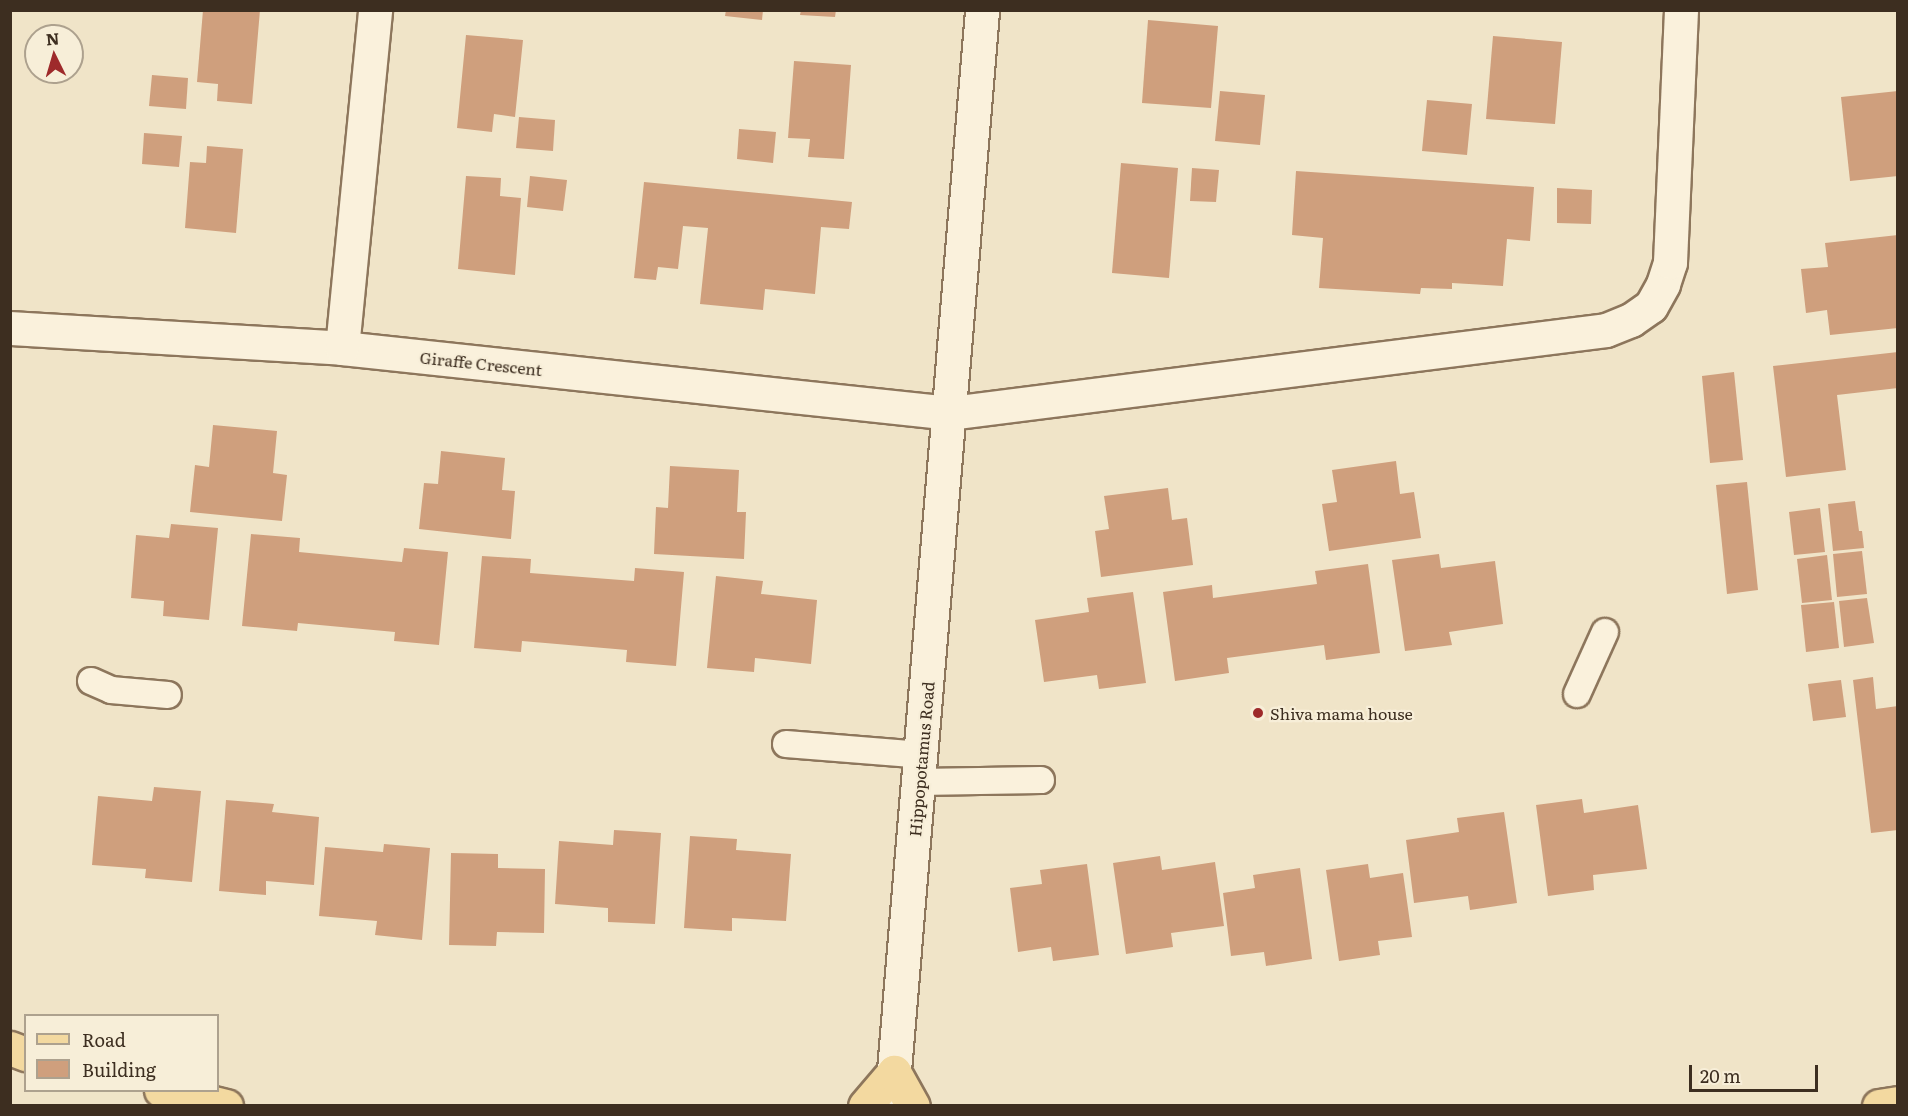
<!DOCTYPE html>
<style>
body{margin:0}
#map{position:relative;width:1908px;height:1116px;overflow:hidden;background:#f0e4c8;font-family:Literata,serif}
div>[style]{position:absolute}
.building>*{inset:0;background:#cf9f7d}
.roads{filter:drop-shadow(2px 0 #8d765c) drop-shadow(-2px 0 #8d765c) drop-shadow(0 2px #8d765c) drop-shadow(0 -2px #8d765c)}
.service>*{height:26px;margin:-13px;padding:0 13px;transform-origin:13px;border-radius:13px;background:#faf1dc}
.minor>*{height:33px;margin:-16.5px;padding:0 16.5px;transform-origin:16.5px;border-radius:16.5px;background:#faf1dc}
.primary>*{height:33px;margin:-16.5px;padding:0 16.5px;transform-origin:16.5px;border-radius:16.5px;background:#f3d9a0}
.dots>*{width:16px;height:16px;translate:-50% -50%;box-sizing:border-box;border:3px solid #f7eed8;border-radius:50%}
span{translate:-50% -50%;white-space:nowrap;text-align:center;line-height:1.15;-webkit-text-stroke:4.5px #f7eed8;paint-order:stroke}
.street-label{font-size:16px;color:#3d2e20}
.poi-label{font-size:16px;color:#3d2e20}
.left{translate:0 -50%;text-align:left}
.frame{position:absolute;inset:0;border:12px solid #3d2e20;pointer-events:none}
.legend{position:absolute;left:24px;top:1014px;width:195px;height:78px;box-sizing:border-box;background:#f7eed8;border:2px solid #ada18e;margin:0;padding:8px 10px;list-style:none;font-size:18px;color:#3d2e20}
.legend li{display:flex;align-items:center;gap:12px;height:30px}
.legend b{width:30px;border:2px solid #ada18e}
.north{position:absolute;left:24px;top:24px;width:60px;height:60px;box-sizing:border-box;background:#f7eed8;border:2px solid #ada18e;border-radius:50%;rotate:355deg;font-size:16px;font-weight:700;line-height:24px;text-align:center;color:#3d2e20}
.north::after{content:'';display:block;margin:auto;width:21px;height:27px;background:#9e2a2b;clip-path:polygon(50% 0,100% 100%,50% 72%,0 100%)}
.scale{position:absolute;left:1689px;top:1065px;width:129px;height:27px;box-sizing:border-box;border:3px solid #3d2e20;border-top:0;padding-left:8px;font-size:18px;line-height:21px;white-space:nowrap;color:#3d2e20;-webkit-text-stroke:4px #f7eed8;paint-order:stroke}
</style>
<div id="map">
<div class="building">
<i style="clip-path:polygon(203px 10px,260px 10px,252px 104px,217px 101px,218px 84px,197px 82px)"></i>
<i style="clip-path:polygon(726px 10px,763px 10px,762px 20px,725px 16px)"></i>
<i style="clip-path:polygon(801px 10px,836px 10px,835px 17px,800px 15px)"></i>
<i style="clip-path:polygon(1148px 20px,1218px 26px,1211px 108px,1142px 103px)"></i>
<i style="clip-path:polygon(466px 35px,523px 40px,515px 117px,494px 114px,492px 132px,457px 128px)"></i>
<i style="clip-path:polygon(1493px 36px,1562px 42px,1555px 124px,1486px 119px)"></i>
<i style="clip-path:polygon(794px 61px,851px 65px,844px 159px,808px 157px,810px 139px,788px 138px)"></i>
<i style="clip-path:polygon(152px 75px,188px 78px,186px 109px,149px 106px)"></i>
<i style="clip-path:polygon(1220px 91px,1265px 95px,1260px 145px,1215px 141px)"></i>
<i style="clip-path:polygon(1898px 91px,1898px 176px,1850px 181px,1841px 97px)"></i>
<i style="clip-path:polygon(1427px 100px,1472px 104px,1467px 155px,1422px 151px)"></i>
<i style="clip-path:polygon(519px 117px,555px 120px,553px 151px,516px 148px)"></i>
<i style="clip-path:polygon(739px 129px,776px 132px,773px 163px,737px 159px)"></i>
<i style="clip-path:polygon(144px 133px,182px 136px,179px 167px,142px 164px)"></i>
<i style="clip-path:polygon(207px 146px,243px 149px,236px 233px,185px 228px,190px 162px,206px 163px)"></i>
<i style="clip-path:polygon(1121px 163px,1178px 168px,1169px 278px,1112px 273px)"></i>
<i style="clip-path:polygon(1192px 168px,1219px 170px,1216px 202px,1190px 201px)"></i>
<i style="clip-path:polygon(1296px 171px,1534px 187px,1530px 241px,1507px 239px,1503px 286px,1452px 283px,1452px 289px,1421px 288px,1420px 294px,1319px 288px,1323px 238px,1292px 235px)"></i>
<i style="clip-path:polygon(466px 176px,501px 178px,500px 196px,521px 198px,515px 275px,458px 269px)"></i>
<i style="clip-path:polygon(530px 176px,567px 180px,563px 211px,527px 207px)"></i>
<i style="clip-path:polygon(644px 182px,852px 202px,849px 229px,821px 227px,815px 294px,765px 289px,763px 310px,700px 304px,708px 228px,683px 226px,678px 269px,658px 267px,656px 280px,634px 278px)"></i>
<i style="clip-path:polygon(1557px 188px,1592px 190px,1591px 224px,1557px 223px)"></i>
<i style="clip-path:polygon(1898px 235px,1898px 328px,1830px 335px,1827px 310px,1806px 313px,1801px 269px,1828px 267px,1825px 243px)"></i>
<i style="clip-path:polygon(1898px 352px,1898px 388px,1837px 395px,1846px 470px,1786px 477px,1773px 366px)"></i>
<i style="clip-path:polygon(1734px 372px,1743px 460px,1710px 463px,1702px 376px)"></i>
<i style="clip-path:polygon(213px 425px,277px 431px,273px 473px,287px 475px,282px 521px,190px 512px,195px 465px,209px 467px)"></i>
<i style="clip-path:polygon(441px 451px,505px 458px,502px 490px,515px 491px,511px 539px,419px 529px,424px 483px,438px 484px)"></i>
<i style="clip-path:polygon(1396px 461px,1400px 494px,1414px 492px,1421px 538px,1329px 551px,1322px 504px,1337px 502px,1332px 470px)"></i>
<i style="clip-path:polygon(670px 466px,739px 470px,737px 512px,746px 512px,744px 559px,654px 554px,656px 507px,668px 508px)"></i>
<i style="clip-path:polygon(1747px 482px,1758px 590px,1727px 594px,1716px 485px)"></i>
<i style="clip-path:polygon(1168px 488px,1172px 520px,1187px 518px,1193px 565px,1101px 577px,1095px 531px,1109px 529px,1104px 496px)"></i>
<i style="clip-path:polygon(1855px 501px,1859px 531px,1862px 531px,1864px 548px,1833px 551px,1828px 504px)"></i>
<i style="clip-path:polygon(1820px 508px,1825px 552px,1794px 555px,1789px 512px)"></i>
<i style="clip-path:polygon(171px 524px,218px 528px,209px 620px,163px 616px,164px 601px,131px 598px,136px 535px,169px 538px)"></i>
<i style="clip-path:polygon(251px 534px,300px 538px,299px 552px,402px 562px,404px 548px,448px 552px,439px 645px,394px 641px,395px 632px,298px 623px,297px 631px,242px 626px)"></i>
<i style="clip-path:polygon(1862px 551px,1867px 594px,1837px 597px,1833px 554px)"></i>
<i style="clip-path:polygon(1439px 554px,1441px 568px,1495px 561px,1503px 624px,1449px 632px,1452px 645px,1405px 651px,1392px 560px)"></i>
<i style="clip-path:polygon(1827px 555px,1832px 600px,1802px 603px,1797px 559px)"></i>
<i style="clip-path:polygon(482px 556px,531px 559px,530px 573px,634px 581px,635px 568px,684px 572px,676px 666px,626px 662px,627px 650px,522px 641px,521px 652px,474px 648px)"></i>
<i style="clip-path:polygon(1368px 564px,1380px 653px,1326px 660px,1324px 645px,1227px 658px,1229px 673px,1175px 681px,1163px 592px,1212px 585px,1213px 598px,1317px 584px,1315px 571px)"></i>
<i style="clip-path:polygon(716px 576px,763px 581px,761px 594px,817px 600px,811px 664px,755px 658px,754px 672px,707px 668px)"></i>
<i style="clip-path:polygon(1133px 592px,1146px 683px,1099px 689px,1097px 675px,1044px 682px,1035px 620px,1089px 612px,1087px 598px)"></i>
<i style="clip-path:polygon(1867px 598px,1874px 643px,1844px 647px,1839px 601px)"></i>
<i style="clip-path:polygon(1834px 602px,1839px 648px,1806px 652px,1801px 605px)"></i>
<i style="clip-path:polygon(1873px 677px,1876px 709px,1898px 706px,1898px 830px,1871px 833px,1853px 680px)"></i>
<i style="clip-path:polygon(1841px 680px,1846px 717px,1813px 721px,1808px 684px)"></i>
<i style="clip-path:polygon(154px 787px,201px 791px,192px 882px,145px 878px,146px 869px,92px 865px,98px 796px,152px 801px)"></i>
<i style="clip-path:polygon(1582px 799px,1584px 813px,1638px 805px,1647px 869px,1593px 875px,1594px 890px,1548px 896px,1536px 805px)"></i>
<i style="clip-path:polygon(226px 800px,274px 804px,272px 812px,319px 817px,314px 885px,266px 881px,266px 895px,219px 891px)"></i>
<i style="clip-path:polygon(1504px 812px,1517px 903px,1470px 910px,1468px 896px,1414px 903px,1406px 840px,1459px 832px,1457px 818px)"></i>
<i style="clip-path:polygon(614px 830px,661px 833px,655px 924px,608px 922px,608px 908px,555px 904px,559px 841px,613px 845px)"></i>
<i style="clip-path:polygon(690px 836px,737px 839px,736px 850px,791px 854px,786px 921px,732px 918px,732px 931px,684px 928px)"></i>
<i style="clip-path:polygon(384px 844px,430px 848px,422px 940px,375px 935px,377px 921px,319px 916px,325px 847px,383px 852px)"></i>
<i style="clip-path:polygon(451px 853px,498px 854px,498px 868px,545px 869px,544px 933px,497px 932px,496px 946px,449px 945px)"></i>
<i style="clip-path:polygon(1160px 856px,1162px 870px,1215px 862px,1224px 926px,1171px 933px,1173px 947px,1126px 954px,1113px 863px)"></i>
<i style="clip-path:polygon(1087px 864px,1099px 955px,1053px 961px,1051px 947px,1018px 952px,1010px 888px,1042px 884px,1040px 870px)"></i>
<i style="clip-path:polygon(1368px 864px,1370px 878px,1403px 873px,1412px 937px,1378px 941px,1380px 955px,1339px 961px,1326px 870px)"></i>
<i style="clip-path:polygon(1300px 868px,1312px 959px,1266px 966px,1264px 952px,1231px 956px,1223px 893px,1255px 888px,1253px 875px)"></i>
</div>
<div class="roads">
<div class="service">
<i style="left:91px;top:681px;width:22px;rotate:24deg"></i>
<i style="left:111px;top:690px;width:57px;rotate:5deg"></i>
<i style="left:1577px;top:694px;width:68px;rotate:-65.7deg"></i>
<i style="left:786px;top:744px;width:136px;rotate:4.6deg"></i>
<i style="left:919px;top:782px;width:122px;rotate:-0.9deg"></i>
</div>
<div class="minor">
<i style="left:10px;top:328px;width:333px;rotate:3.4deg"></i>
<i style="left:342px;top:348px;width:611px;rotate:6.1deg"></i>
<i style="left:950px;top:413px;width:661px;rotate:-7.21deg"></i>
<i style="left:1606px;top:330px;width:27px;rotate:-22deg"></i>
<i style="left:1631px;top:320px;width:24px;rotate:-35deg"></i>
<i style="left:1651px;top:306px;width:25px;rotate:-61deg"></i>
<i style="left:1663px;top:284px;width:23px;rotate:-72deg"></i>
<i style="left:1670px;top:262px;width:252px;rotate:-87.5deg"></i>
<i style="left:342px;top:348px;width:340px;rotate:-84.4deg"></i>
<i style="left:891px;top:1106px;width:1100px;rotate:-85.25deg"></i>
</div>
<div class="primary">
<i style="left:10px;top:1048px;width:17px;rotate:21deg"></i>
<i style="left:161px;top:1090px;width:67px;rotate:13.8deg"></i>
<i style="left:865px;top:1106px;width:45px;rotate:-49.5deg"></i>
<i style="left:894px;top:1072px;width:39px;rotate:61deg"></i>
<i style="left:1879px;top:1106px;width:19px;rotate:-9deg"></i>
</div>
</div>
<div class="dots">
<i style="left:1258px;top:713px;background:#9e2a2b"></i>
</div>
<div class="street-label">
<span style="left:481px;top:363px;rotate:6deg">Giraffe Crescent</span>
<span style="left:921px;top:759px;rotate:-85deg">Hippopotamus Road</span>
</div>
<div class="poi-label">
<span class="left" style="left:1270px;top:713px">Shiva mama house</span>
</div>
<div class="frame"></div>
<ul class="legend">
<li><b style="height:8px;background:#f3d9a0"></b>Road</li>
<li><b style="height:16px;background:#cf9f7d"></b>Building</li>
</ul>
<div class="north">N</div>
<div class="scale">20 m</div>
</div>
